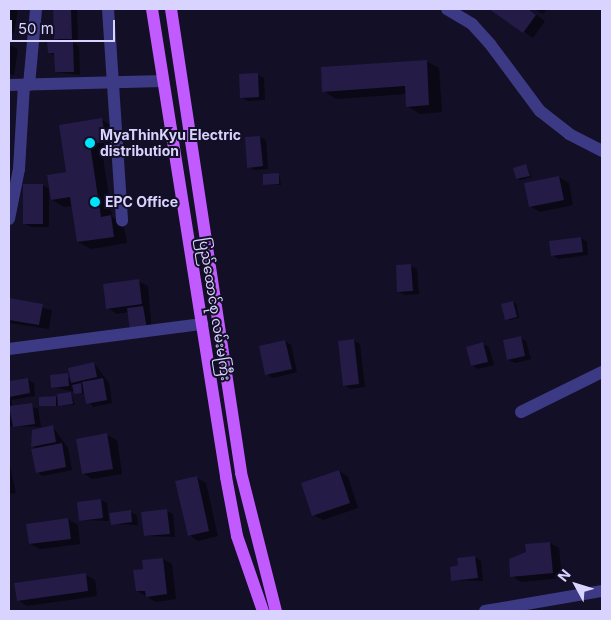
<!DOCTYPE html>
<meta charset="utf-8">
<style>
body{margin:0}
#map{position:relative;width:611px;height:620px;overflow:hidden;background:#130f26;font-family:Inter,"Noto Sans Myanmar",sans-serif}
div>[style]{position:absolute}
.shadow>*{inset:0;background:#0007}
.building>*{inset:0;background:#241b47}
.minor>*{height:12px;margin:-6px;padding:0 6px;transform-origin:6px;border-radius:6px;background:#3d3a85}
.primary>*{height:12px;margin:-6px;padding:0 6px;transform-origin:6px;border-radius:6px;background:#c25bff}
.dots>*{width:14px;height:14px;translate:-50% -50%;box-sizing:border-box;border:2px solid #130f26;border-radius:50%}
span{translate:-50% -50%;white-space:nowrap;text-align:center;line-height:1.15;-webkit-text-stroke:4px #130f26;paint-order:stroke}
.poi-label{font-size:14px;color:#d9d4ff;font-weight:700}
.left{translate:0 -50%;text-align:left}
.street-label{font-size:14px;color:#d9d4ff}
.frame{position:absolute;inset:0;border:10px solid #d9d4ff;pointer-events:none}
.north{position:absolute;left:551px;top:560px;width:50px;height:50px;-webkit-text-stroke:4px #130f26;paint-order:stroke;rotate:309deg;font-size:14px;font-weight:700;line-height:20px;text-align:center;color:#d9d4ff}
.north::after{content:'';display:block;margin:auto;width:18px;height:22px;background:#d9d4ff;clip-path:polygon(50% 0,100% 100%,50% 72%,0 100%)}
.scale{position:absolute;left:10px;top:20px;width:105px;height:22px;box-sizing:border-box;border:2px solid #d9d4ff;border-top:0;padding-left:6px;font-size:15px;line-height:18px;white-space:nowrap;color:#d9d4ff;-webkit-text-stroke:4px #130f26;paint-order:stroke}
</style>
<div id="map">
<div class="shadow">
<i style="clip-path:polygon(9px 9px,18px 9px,14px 33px,9px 32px)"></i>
<i style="clip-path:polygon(50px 9px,77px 9px,78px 41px,72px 42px,79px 46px,80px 75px,56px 72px,56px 56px,49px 52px,62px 42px,55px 38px,55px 12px)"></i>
<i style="clip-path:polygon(491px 9px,528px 9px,545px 21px,533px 38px)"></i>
<i style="clip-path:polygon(534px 9px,547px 9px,543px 14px)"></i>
<i style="clip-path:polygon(9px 45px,18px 49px,14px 75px,9px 74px)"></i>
<i style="clip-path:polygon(426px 61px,439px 68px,442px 112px,420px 114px,407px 106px,406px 94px,336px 99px,324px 91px)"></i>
<i style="clip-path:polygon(258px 75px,264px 78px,265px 100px,247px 101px,241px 97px)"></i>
<i style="clip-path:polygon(9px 114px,10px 174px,9px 174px)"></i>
<i style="clip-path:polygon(102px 120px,114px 127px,118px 149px,102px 151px,112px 217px,123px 223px,127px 243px,91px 249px,78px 242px,73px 206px,64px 207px,52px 200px)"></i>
<i style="clip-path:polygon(260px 137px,266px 140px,268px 169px,254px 170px,248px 167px,246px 138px)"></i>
<i style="clip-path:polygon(526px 165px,532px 177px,520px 180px,517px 179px)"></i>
<i style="clip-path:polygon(279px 174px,281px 185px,264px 184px)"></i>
<i style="clip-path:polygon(559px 177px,569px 183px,573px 205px,540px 212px,530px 206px,526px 184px)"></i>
<i style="clip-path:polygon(42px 185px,49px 189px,49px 227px,31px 227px,25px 224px)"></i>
<i style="clip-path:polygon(581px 238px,587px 242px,588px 255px,558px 259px,552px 255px)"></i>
<i style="clip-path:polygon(411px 266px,417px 269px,419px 294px,405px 295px,399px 292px)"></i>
<i style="clip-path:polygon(138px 281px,148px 286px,152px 332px,129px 312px,117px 314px,108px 308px)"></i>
<i style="clip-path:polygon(9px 300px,52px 310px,49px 329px,9px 323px)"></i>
<i style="clip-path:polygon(516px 303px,519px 318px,509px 320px,503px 304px)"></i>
<i style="clip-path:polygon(520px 338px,526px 341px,531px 359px,515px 363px,508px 360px)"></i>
<i style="clip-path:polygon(353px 340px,360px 344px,365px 387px,351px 389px,344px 385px)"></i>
<i style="clip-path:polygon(285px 341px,291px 345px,297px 372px,273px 378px,267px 374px)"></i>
<i style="clip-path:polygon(483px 344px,489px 347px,494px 365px,478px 369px,472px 365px)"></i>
<i style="clip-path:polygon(94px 363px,109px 383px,112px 403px,93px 407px,85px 394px,53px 387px)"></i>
<i style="clip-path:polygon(27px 379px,34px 383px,35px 396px,11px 400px,13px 407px,38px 408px,41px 427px,10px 426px,9px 382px)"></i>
<i style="clip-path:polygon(71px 393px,75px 405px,40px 406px,55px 397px)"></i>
<i style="clip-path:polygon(53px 427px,68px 448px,72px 470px,43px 476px,37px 472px,38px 449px,33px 446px)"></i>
<i style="clip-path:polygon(107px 435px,117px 440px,122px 474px,92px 479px,83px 473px)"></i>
<i style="clip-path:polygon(9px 461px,16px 493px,9px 494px)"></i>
<i style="clip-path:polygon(339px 471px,348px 477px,358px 508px,323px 520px,313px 515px)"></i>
<i style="clip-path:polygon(197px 478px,206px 483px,218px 536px,198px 541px,189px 535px)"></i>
<i style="clip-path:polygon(101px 500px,107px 503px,109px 521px,81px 520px)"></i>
<i style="clip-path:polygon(167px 511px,173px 514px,175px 537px,145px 536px)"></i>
<i style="clip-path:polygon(131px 512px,137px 515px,138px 525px,112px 524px)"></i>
<i style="clip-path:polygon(68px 519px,78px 525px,80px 544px,40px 549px,30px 544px,28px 525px)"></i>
<i style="clip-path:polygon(550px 543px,559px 548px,562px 578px,521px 582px,512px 576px)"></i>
<i style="clip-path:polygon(475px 557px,481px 561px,483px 581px,452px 580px,460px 567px)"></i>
<i style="clip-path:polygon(163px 559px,172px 564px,176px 599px,156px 602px,137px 591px,144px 570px)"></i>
<i style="clip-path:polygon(86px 575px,95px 580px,97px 596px,27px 606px,18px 600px)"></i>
</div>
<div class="building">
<i style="clip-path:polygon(53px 9px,71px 9px,72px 39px,54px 39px)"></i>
<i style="clip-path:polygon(489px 9px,528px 9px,536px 15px,523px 33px)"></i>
<i style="clip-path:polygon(47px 41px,73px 41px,74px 72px,55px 72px,54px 53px,48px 53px)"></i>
<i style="clip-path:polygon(427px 60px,429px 105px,406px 107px,405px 86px,322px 92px,321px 67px)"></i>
<i style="clip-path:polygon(258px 73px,259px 97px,240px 98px,239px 74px)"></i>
<i style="clip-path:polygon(102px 118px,106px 142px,90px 144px,101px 217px,111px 215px,114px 237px,77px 242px,70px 197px,51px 200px,47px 175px,66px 172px,59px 125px)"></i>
<i style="clip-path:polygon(260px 136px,263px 166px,247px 168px,245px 137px)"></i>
<i style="clip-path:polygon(526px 164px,530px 176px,516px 179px,513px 168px)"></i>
<i style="clip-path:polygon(279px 173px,279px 184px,263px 185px,263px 174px)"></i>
<i style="clip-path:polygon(559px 176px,564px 200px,529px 207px,524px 183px)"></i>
<i style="clip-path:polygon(23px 184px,43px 184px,43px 224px,23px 224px)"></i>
<i style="clip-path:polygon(581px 237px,583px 252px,551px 256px,549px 241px)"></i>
<i style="clip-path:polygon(411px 264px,413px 291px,397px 292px,396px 265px)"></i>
<i style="clip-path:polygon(139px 279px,142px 304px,106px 309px,103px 284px)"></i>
<i style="clip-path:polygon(9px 298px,43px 304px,39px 325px,9px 320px)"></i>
<i style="clip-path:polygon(513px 301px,517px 317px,505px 320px,501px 304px)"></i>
<i style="clip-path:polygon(143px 306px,147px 329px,130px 331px,127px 308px)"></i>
<i style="clip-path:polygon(521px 336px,525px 356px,507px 360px,503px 340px)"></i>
<i style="clip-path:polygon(354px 339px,359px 384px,343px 386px,338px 341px)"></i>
<i style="clip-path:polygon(285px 340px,292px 369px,265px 375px,259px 346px)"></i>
<i style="clip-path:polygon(483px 342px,488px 362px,471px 366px,466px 347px)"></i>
<i style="clip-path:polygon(94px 362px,97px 377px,71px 383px,68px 368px)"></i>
<i style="clip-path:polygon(68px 373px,69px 386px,51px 388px,50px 375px)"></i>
<i style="clip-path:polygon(28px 378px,30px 393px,9px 397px,9px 381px)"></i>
<i style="clip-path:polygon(103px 378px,107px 400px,86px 404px,82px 382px)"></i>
<i style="clip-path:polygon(81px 383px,82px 393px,74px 394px,72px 385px)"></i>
<i style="clip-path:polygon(71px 392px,73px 404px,58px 406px,57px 394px)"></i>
<i style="clip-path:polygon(56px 396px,56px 406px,39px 406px,39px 397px)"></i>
<i style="clip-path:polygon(32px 403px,35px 424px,13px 427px,9px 406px)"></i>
<i style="clip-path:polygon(53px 425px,56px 442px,31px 447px,32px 430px)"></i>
<i style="clip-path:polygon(107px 433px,113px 469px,82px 474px,76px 439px)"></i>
<i style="clip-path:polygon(62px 443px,66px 467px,36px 473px,31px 449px)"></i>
<i style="clip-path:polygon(339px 470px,350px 503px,312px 516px,301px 483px)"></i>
<i style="clip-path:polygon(197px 476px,209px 531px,188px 536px,175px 481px)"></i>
<i style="clip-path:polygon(101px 499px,103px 518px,79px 521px,77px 502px)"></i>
<i style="clip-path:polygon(167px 509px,170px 534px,144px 536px,141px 512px)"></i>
<i style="clip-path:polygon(131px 510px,132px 522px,111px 525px,109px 513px)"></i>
<i style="clip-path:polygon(68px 518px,71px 539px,29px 544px,26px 524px)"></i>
<i style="clip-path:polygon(550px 542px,553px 573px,510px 577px,509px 559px,526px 552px,525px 544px)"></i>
<i style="clip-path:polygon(475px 556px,478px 578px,451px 581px,450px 567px,458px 565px,457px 558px)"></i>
<i style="clip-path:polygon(163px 558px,167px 594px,146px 597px,145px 591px,136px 591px,133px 570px,143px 569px,142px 560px)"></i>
<i style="clip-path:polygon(86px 573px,88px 591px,17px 601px,14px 583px)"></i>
</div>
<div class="minor">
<i style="left:108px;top:9px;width:212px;rotate:86.2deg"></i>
<i style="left:447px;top:9px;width:29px;rotate:31deg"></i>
<i style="left:472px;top:24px;width:27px;rotate:48deg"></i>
<i style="left:490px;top:44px;width:84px;rotate:53.3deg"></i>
<i style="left:540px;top:111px;width:37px;rotate:38deg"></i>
<i style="left:569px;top:134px;width:37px;rotate:27deg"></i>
<i style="left:9px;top:85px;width:154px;rotate:-1.5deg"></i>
<i style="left:29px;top:85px;width:76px;rotate:-84.7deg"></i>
<i style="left:9px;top:219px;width:51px;rotate:-78.7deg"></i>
<i style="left:19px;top:169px;width:84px;rotate:-86.6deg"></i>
<i style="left:9px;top:349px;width:195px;rotate:-7.4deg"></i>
<i style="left:521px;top:412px;width:90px;rotate:-26.3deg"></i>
<i style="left:485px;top:611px;width:119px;rotate:-9.7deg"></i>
</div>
<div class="primary">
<i style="left:152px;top:9px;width:474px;rotate:81deg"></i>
<i style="left:226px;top:477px;width:60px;rotate:79.4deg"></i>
<i style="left:237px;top:536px;width:79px;rotate:70.9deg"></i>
<i style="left:171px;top:9px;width:469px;rotate:81.4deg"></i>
<i style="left:241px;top:473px;width:142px;rotate:75.8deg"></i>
</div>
<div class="dots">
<i style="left:90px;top:143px;background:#00e5ff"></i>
<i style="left:95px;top:202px;background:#00e5ff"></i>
</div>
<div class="poi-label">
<span class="left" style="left:100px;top:143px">MyaThinKyu Electric<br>distribution</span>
<span class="left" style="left:105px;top:202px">EPC Office</span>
</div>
<div class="street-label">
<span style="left:215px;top:309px;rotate:81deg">ပြည်ထောင်စု လမ်းမကြီး</span>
</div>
<div class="frame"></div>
<div class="north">N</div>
<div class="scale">50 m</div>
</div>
